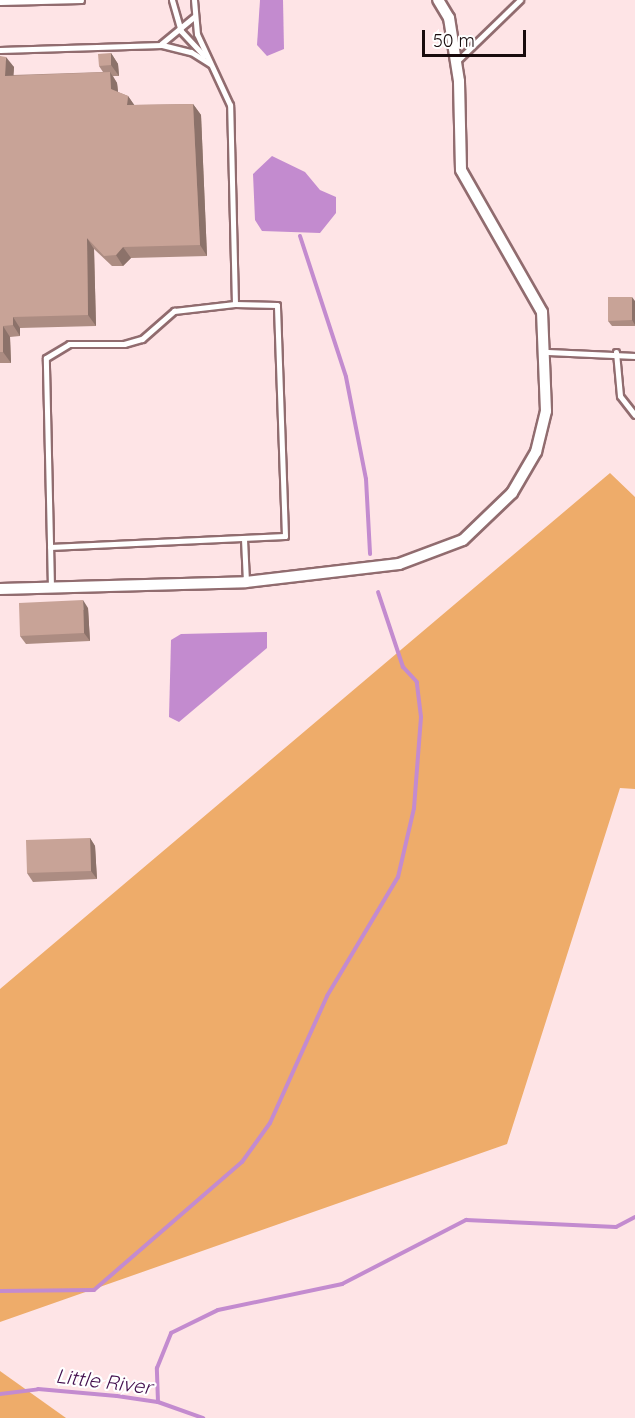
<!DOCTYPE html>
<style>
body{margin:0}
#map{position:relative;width:635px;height:1418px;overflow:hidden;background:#fee4e6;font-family:Quicksand,sans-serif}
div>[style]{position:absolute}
.forest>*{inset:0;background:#eeac6a}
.water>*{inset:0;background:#c38bcf}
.stream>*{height:4px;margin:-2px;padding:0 2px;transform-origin:2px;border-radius:2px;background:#c38bcf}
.roads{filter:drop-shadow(2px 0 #916c6f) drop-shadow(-2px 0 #916c6f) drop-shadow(0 2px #916c6f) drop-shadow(0 -2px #916c6f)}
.lane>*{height:5px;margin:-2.5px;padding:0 2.5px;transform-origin:2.5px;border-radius:2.5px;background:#fff}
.street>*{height:10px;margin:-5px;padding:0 5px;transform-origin:5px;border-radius:5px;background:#fff}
.wall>*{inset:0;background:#ac8c82}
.shaded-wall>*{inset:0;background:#8c726a}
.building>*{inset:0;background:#c8a397}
span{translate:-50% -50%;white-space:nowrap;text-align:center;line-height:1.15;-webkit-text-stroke:4.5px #fff;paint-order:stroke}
.water-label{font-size:20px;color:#420e4d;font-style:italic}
.scale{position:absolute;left:422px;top:30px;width:104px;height:27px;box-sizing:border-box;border:3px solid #190b0d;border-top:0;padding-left:8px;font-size:18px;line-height:21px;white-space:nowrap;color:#190b0d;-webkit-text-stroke:4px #fff;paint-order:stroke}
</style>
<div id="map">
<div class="forest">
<i style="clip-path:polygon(610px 473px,635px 497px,635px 789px,620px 788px,507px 1144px,0 1322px,0 989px)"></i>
<i style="clip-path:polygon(0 1371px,66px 1418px,0 1418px)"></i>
</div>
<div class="water">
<i style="clip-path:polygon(260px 0,283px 0,284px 49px,267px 56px,257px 45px)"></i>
<i style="clip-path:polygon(272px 156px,305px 172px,320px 190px,336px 197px,336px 213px,320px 233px,262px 231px,255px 220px,253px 174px)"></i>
<i style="clip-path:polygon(267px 632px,267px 648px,179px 722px,169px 717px,171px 640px,181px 634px)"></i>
</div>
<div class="stream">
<i style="left:300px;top:236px;width:148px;rotate:71.9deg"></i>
<i style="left:346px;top:377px;width:104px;rotate:78.9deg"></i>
<i style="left:366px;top:479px;width:75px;rotate:86.9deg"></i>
<i style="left:0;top:1291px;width:94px;rotate:-0.6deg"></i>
<i style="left:94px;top:1290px;width:196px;rotate:-40.9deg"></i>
<i style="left:242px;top:1162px;width:48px;rotate:-54.3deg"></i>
<i style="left:270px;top:1123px;width:139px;rotate:-65.8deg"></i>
<i style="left:327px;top:996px;width:139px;rotate:-59.2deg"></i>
<i style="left:398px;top:877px;width:71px;rotate:-76.9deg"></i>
<i style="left:414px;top:808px;width:91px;rotate:-85.6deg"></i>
<i style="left:421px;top:717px;width:35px;rotate:-97deg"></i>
<i style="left:417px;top:682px;width:21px;rotate:-133deg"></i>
<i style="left:403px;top:667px;width:79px;rotate:-108.4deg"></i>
<i style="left:0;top:1394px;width:38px;rotate:-7deg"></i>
<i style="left:38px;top:1389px;width:79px;rotate:5.1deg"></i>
<i style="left:117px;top:1396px;width:41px;rotate:8.3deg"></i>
<i style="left:158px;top:1402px;width:48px;rotate:19.6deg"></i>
<i style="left:158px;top:1402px;width:34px;rotate:-92deg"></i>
<i style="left:157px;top:1368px;width:38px;rotate:-68deg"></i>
<i style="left:171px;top:1333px;width:52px;rotate:-26.1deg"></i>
<i style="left:218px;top:1310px;width:127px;rotate:-11.8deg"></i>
<i style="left:342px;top:1284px;width:140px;rotate:-27.3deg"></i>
<i style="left:466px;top:1220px;width:150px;rotate:2.7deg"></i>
<i style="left:616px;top:1227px;width:21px;rotate:-28deg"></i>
</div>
<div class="roads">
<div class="lane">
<i style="left:172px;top:0;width:32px;rotate:74deg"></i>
<i style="left:181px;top:31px;width:34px;rotate:47deg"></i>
<i style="left:0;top:2px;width:81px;rotate:-1.4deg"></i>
<i style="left:161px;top:44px;width:44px;rotate:-39.5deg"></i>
<i style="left:0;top:50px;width:162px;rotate:-1.8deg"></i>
<i style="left:162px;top:45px;width:30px;rotate:14deg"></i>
<i style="left:191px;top:52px;width:22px;rotate:32deg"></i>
<i style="left:457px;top:61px;width:88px;rotate:-44.1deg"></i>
<i style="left:548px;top:352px;width:87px;rotate:2.6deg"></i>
<i style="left:616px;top:352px;width:44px;rotate:84.8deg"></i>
<i style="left:620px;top:396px;width:24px;rotate:52deg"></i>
<i style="left:244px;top:539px;width:43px;rotate:87.3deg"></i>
<i style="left:50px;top:547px;width:235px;rotate:-2.7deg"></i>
<i style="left:285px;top:536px;width:231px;rotate:-92deg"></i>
<i style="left:277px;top:305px;width:42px;rotate:-178.6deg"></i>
<i style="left:235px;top:304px;width:199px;rotate:-91.4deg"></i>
<i style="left:230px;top:105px;width:78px;rotate:-114.9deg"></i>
<i style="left:197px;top:34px;width:34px;rotate:-95deg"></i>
<i style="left:51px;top:587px;width:229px;rotate:-91.3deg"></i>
<i style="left:46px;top:358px;width:27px;rotate:-31deg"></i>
<i style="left:69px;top:344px;width:55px"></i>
<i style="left:124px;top:344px;width:19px;rotate:-16deg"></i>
<i style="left:142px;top:339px;width:43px;rotate:-41.2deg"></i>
<i style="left:174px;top:311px;width:61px;rotate:-6.5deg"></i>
</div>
<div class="street">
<i style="left:0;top:589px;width:246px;rotate:-1.6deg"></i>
<i style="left:246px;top:582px;width:154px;rotate:-6.7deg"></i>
<i style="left:399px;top:564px;width:68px;rotate:-20.6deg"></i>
<i style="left:463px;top:540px;width:68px;rotate:-43.8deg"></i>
<i style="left:512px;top:493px;width:48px;rotate:-59.7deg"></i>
<i style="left:536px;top:452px;width:42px;rotate:-76.3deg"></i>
<i style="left:546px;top:411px;width:99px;rotate:-92.3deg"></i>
<i style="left:542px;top:312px;width:163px;rotate:-119.7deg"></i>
<i style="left:461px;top:170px;width:89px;rotate:-91.3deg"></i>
<i style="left:459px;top:81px;width:64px;rotate:-99deg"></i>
<i style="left:449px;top:18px;width:21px;rotate:-121deg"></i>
</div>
</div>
<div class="wall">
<i style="clip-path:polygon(111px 53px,118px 64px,119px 76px,113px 76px,117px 83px,118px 92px,128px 96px,134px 105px,193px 104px,201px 115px,207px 256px,131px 258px,123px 266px,112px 266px,94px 249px,96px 326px,20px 328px,20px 336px,10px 337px,11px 363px,0 363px,0 56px,14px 67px,13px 75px,103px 72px,99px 66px)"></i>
<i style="clip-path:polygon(635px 301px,635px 326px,612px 326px,608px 321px)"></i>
<i style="clip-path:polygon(88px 608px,90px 641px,26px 644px,20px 636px)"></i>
<i style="clip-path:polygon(90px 838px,95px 846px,97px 879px,33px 882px,27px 873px)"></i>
</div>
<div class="shaded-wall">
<i style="clip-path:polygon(111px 53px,118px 64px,119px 76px,111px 65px)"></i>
<i style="clip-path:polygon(6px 57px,14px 67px,13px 87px,5px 76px)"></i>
<i style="clip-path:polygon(110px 72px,117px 83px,119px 100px,111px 89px)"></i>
<i style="clip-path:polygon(128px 96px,135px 106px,127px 105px)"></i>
<i style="clip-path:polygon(193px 104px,201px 115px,207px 256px,200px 245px)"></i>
<i style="clip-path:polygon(87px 238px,94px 249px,96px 326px,88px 315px)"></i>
<i style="clip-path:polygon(123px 247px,131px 258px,123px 266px,116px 255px)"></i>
<i style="clip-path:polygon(632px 297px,635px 301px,635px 325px,632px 320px)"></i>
<i style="clip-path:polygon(13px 317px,20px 328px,20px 336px,13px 325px)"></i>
<i style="clip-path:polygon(3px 326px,10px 337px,11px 363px,3px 352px)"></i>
<i style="clip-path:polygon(83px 600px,88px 608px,90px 641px,84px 633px)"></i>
<i style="clip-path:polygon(90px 838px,95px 846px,97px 879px,91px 871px)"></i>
</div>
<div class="building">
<i style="clip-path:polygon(111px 53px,111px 65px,99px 66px,98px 54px)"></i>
<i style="clip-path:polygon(0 56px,6px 57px,5px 76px,110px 72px,111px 89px,128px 96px,127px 105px,193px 104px,200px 245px,123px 247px,116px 255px,104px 256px,87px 238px,88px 315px,13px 317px,13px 325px,3px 326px,3px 352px,0 352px)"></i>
<i style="clip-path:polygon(608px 297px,632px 297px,632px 320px,608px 321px)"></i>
<i style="clip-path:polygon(83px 600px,84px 633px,20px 636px,19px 603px)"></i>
<i style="clip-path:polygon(90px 838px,91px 871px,27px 873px,26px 840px)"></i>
</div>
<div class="water-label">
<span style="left:104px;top:1381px;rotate:7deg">Little River</span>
</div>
<div class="scale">50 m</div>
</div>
